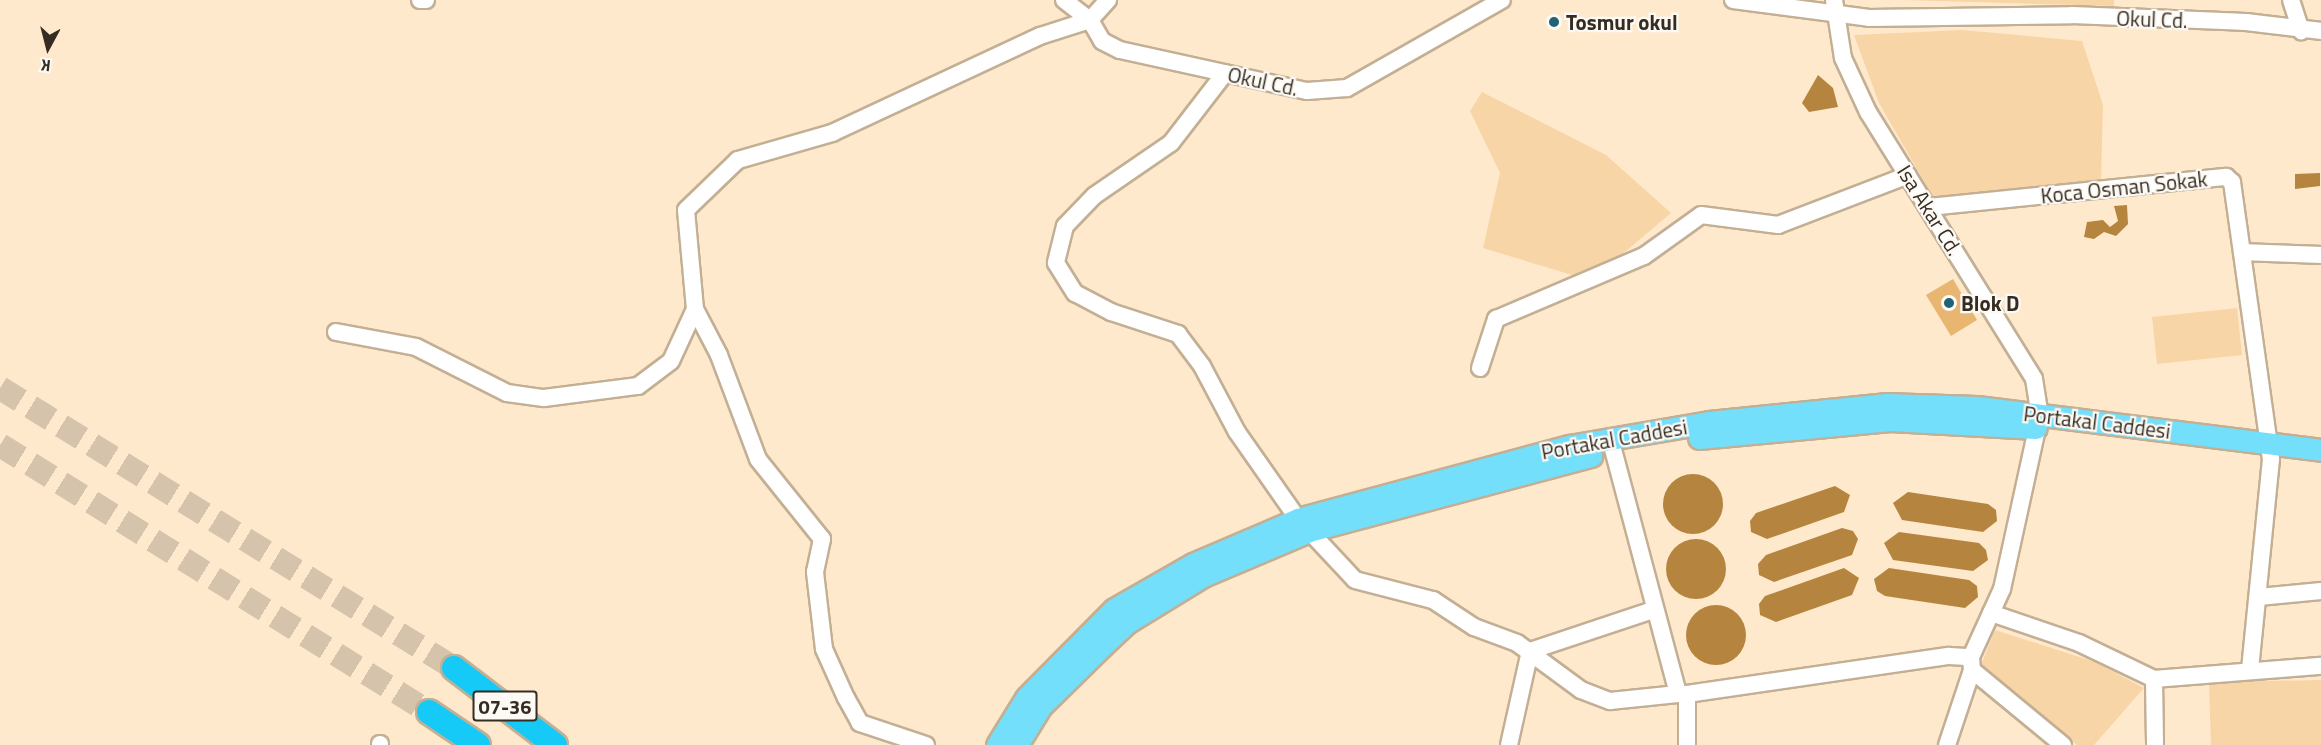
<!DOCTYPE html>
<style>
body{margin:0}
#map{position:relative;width:2321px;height:745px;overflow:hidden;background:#fee9cd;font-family:"Titillium Web",sans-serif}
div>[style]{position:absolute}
.green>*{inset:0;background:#f8d5a7}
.water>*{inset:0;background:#b5853f}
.round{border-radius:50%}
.building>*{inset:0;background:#e8b670}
.highway-tunnel>*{height:24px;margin-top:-12px;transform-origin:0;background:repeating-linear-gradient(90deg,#d6c3ab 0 24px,transparent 0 36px)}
.roads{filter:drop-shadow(2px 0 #c3af94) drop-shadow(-2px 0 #c3af94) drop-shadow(0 2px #c3af94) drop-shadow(0 -2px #c3af94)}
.minor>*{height:16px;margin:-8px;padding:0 8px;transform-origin:8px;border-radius:8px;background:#fff}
.major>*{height:21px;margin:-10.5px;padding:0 10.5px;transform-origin:10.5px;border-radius:10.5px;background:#73dffa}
.highway>*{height:24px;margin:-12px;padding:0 12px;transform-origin:12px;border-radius:12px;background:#16caf7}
.dots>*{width:16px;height:16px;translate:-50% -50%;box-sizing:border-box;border:3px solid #fdf9f4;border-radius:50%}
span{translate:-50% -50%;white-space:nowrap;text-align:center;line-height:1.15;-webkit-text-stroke:4.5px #fdf9f4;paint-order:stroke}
.shield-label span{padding:2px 4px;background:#fdf9f4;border:2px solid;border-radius:4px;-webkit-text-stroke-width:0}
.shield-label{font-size:20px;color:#352d22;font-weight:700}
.street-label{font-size:21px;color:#352d22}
.poi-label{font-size:21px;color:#352d22;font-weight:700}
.left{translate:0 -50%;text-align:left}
.north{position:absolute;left:18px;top:18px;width:60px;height:60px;-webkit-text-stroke:4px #fdf9f4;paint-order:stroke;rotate:187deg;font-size:16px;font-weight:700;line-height:24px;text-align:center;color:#352d22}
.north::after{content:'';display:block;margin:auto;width:21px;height:27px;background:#352d22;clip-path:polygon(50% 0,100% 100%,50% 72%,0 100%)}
</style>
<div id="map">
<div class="green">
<i style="clip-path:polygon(1901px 0,2114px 0,2114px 6px)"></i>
<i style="clip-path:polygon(1962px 30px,2082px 41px,2103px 105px,2101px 180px,1933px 197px,1879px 103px,1854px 35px)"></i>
<i style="clip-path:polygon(1482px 92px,1606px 155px,1671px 213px,1619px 257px,1572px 275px,1483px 248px,1500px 173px,1470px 111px)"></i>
<i style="clip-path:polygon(2237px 308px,2242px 355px,2157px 364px,2152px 317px)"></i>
<i style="clip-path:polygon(1995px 630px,2095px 662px,2144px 688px,2094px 745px,2077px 745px,1981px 665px)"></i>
<i style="clip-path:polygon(2321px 680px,2321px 745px,2211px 745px,2209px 682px)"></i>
</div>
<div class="water">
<i style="clip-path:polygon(1818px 75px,1833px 88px,1838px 107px,1809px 112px,1802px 103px)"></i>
<i style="clip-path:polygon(2320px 173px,2320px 186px,2295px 189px,2295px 174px)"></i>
<i style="clip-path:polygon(2127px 205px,2128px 224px,2116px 236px,2104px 232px,2094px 239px,2084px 237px,2087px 222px,2103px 220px,2110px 227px,2118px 221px,2114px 206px)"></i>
<i class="round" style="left:1663px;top:474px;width:60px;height:60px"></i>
<i style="clip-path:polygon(1835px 486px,1850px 495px,1844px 512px,1767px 539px,1751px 532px,1750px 521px,1756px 513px)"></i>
<i style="clip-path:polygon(1908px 492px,1988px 504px,1996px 510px,1997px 521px,1983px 532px,1902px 520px,1893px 503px)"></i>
<i style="clip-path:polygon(1842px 528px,1853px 531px,1858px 539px,1852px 555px,1774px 582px,1759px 575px,1758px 564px,1766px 555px)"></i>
<i style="clip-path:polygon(1899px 532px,1979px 543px,1986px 550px,1988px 560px,1973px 571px,1893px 560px,1884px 543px)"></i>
<i class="round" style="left:1666px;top:539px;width:60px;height:60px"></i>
<i style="clip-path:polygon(1844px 568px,1859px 578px,1852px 595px,1776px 622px,1760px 615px,1759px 604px,1765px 596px)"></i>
<i style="clip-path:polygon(1889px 568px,1969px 580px,1977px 586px,1978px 597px,1965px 608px,1885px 596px,1877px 591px,1874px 579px)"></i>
<i class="round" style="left:1686px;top:605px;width:60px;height:60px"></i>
</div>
<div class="building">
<i style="clip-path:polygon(1953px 279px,1977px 320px,1951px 336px,1926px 295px)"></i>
</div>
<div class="highway-tunnel">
<i style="left:0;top:388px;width:533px;rotate:31.66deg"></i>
<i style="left:0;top:445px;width:505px;rotate:31.9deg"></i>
</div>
<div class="roads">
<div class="minor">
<i style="left:420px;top:0;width:6px"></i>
<i style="left:1064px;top:0;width:33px;rotate:38deg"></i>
<i style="left:1090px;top:20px;width:24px;rotate:60deg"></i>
<i style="left:1102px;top:41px;width:20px;rotate:27deg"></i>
<i style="left:1120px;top:50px;width:191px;rotate:12.4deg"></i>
<i style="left:1307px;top:91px;width:40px;rotate:-4.3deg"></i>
<i style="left:1347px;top:88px;width:178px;rotate:-29.6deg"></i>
<i style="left:1733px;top:0;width:137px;rotate:7.5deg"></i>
<i style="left:1869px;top:18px;width:203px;rotate:-0.8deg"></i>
<i style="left:2072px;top:15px;width:174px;rotate:2.3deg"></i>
<i style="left:2246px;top:22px;width:76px;rotate:6.8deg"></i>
<i style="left:1834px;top:0;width:59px;rotate:81.2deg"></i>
<i style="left:1843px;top:58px;width:60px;rotate:65.2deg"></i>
<i style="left:1868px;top:112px;width:314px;rotate:58.1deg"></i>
<i style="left:2034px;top:379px;width:36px;rotate:81deg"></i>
<i style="left:2040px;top:415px;width:178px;rotate:102.3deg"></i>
<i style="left:2002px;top:589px;width:75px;rotate:114.5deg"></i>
<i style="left:1971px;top:657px;width:13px;rotate:86deg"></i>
<i style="left:1972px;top:670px;width:79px;rotate:108.4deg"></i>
<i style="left:2291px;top:0;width:33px;rotate:72deg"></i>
<i style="left:1225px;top:73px;width:88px;rotate:127.6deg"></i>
<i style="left:1171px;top:143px;width:93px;rotate:145.5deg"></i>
<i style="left:1094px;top:196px;width:42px;rotate:134deg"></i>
<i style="left:1065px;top:226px;width:38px;rotate:104deg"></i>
<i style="left:1056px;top:263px;width:36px;rotate:58deg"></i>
<i style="left:1075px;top:293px;width:41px;rotate:27.8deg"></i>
<i style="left:1111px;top:312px;width:71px;rotate:18.2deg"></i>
<i style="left:1178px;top:334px;width:40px;rotate:53deg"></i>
<i style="left:1202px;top:366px;width:75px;rotate:62.1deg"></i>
<i style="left:1237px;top:432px;width:106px;rotate:55deg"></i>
<i style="left:1298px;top:519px;width:83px;rotate:46.9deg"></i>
<i style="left:1355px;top:580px;width:81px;rotate:14.4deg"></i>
<i style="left:1433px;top:600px;width:49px;rotate:33.4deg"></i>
<i style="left:1474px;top:627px;width:46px;rotate:20.4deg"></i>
<i style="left:1517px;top:643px;width:79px;rotate:36.3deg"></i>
<i style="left:1581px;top:690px;width:31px;rotate:21deg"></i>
<i style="left:1610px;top:701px;width:68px;rotate:-5.9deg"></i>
<i style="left:1929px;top:207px;width:299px;rotate:-5.8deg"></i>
<i style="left:2226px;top:177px;width:8px;rotate:40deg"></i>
<i style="left:2232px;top:182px;width:280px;rotate:82deg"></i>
<i style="left:2271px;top:459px;width:212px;rotate:95.7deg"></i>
<i style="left:2242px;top:252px;width:79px;rotate:2.2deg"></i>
<i style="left:336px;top:332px;width:81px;rotate:10.6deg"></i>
<i style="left:416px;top:347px;width:102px;rotate:26.8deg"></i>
<i style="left:507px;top:393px;width:37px;rotate:8deg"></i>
<i style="left:544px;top:398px;width:95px;rotate:-7.3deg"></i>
<i style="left:638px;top:386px;width:41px;rotate:-37.1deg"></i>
<i style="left:671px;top:361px;width:57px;rotate:-65.2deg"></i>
<i style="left:1480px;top:368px;width:52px;rotate:-71.9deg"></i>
<i style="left:1496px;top:319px;width:161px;rotate:-23.1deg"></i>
<i style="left:1644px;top:256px;width:70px;rotate:-35.7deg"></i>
<i style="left:1701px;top:215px;width:78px;rotate:7.4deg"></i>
<i style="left:1778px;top:225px;width:139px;rotate:-21deg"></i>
<i style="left:1610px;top:438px;width:265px;rotate:75.1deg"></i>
<i style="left:1678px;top:694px;width:9px"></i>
<i style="left:1687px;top:694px;width:51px;rotate:90deg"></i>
<i style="left:2259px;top:597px;width:62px;rotate:-5.5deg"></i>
<i style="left:1991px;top:613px;width:93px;rotate:18.8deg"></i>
<i style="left:2079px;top:643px;width:83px;rotate:25.6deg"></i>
<i style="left:2154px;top:679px;width:168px;rotate:-4.5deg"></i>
<i style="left:1972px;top:670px;width:118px;rotate:39.5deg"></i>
<i style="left:2154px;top:679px;width:66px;rotate:89.1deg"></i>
<i style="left:1687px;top:694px;width:265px;rotate:-8.3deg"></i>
<i style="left:1949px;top:656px;width:22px;rotate:3deg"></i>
<i style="left:380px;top:744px;width:1px;rotate:90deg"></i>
<i style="left:926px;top:745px;width:70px;rotate:-161.6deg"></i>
<i style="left:860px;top:723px;width:29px;rotate:-119deg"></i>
<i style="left:846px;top:698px;width:54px;rotate:-114.2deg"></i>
<i style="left:824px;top:649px;width:78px;rotate:-96.7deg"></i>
<i style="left:815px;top:572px;width:34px;rotate:-78deg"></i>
<i style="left:822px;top:539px;width:102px;rotate:-128.7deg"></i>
<i style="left:758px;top:459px;width:111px;rotate:-110.6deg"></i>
<i style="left:719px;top:355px;width:52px;rotate:-117.6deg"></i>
<i style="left:695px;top:309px;width:99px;rotate:-95.2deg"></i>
<i style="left:686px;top:210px;width:72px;rotate:-43.9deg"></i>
<i style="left:738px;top:160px;width:98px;rotate:-16deg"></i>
<i style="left:832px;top:133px;width:230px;rotate:-25deg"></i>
<i style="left:1040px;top:36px;width:52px;rotate:-17.7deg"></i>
<i style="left:1090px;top:20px;width:27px;rotate:-48deg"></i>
<i style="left:1509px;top:745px;width:96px;rotate:-77.4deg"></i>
<i style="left:1530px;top:651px;width:130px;rotate:-18.4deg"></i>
</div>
<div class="major">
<i style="left:1699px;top:438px;width:192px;rotate:-5.4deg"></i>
<i style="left:1890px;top:420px;width:146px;rotate:3.1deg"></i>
<i style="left:997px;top:745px;width:55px;rotate:-58.3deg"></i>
<i style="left:1026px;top:698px;width:125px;rotate:-45.3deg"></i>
<i style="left:1114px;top:609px;width:91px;rotate:-29.7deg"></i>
<i style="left:1193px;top:564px;width:114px;rotate:-23.2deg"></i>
<i style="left:1298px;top:519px;width:281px;rotate:-15.1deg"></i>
<i style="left:1569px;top:446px;width:142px;rotate:-9.7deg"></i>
<i style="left:1709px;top:422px;width:177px;rotate:-5.8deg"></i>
<i style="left:1885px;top:404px;width:92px;rotate:1.9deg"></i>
<i style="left:1977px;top:407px;width:347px;rotate:7.1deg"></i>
<i style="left:1017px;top:745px;width:46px;rotate:-58.4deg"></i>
<i style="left:1041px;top:706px;width:86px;rotate:-44.5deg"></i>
<i style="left:1102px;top:646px;width:35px;rotate:-43deg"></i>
<i style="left:1128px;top:622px;width:88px;rotate:-31.5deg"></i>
<i style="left:1203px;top:576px;width:115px;rotate:-23deg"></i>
<i style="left:1309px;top:531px;width:292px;rotate:-14.9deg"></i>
</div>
<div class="highway">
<i style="left:454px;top:668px;width:127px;rotate:37.3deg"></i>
<i style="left:429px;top:712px;width:59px;rotate:34deg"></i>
</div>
</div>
<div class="dots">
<i style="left:1554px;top:22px;background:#206276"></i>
<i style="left:1949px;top:303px;background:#206276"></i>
</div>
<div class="shield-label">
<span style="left:505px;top:706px">07-36</span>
</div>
<div class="street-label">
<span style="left:2152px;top:19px;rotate:2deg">Okul Cd.</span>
<span style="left:1263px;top:81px;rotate:12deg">Okul Cd.</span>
<span style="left:2124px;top:187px;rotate:-6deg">Koca Osman Sokak</span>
<span style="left:1930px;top:210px;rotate:58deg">Isa Akar Cd.</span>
<span style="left:2097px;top:422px;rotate:7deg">Portakal Caddesi</span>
<span style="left:1614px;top:439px;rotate:-10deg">Portakal Caddesi</span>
</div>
<div class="poi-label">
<span class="left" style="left:1566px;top:22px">Tosmur okul</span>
<span class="left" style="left:1961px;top:303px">Blok D</span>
</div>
<div class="north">K</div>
</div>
